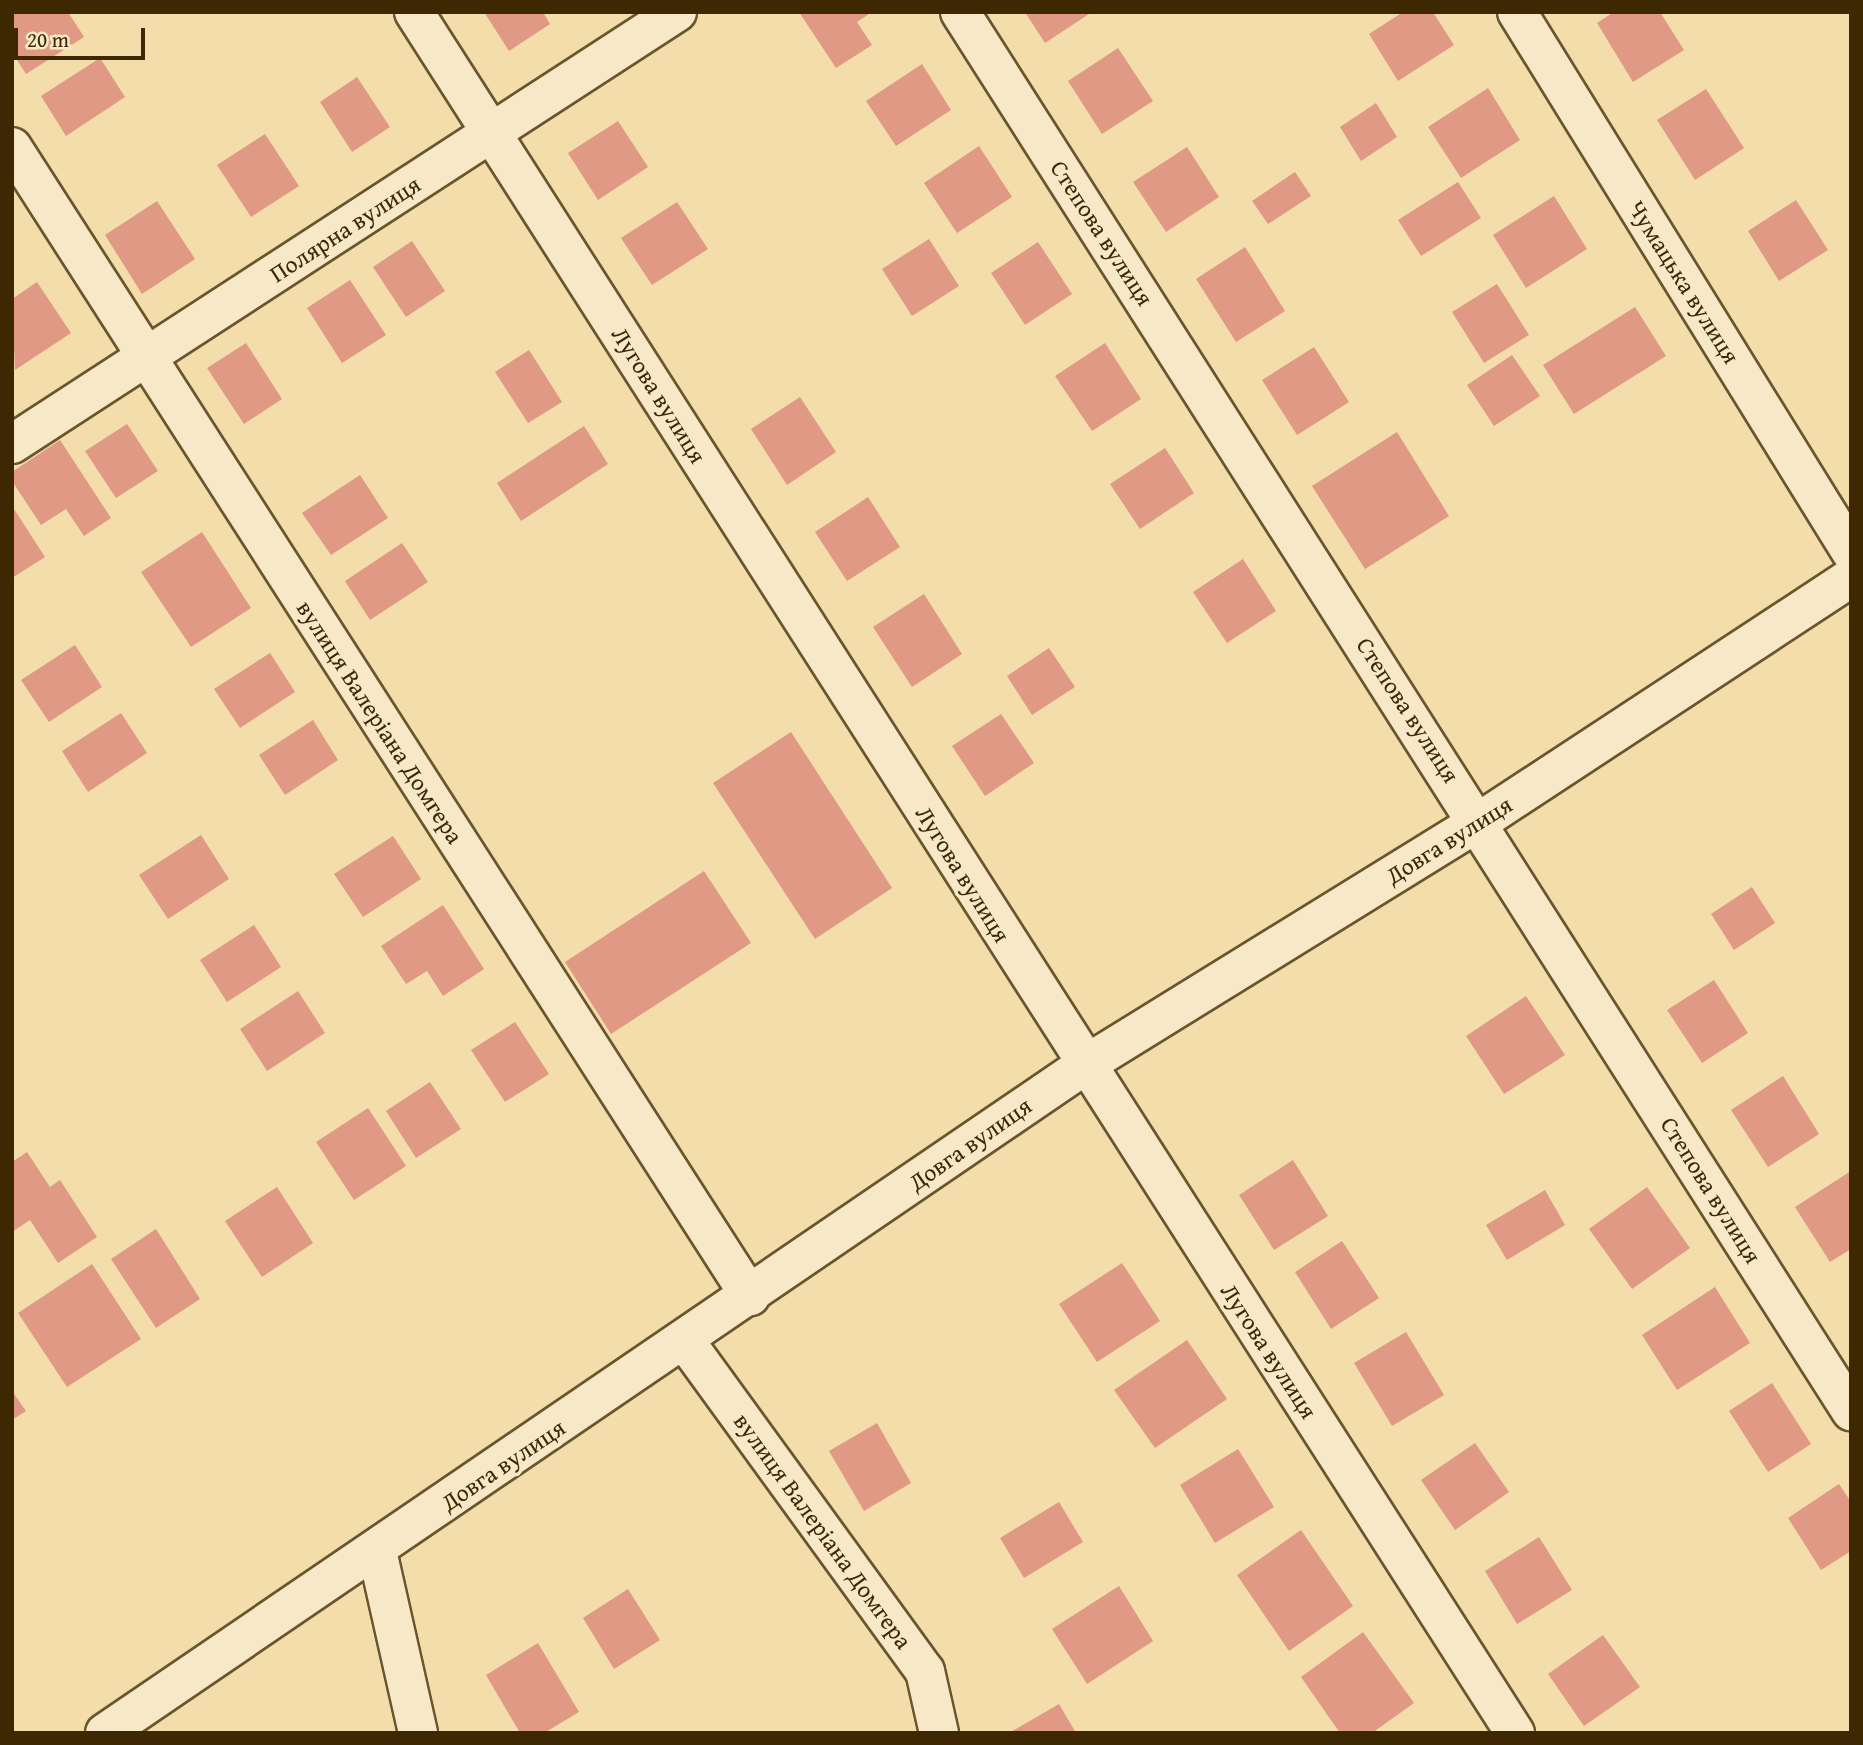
<!DOCTYPE html>
<meta charset="utf-8">
<style>
body{margin:0}
#map{position:relative;width:1863px;height:1745px;overflow:hidden;background:#f2ddab;font-family:"Gentium Book Plus",serif}
div>[style]{position:absolute}
.building>*{inset:0;background:#df9985}
.roads{filter:drop-shadow(2px 0 #6b552d) drop-shadow(-2px 0 #6b552d) drop-shadow(0 2px #6b552d) drop-shadow(0 -2px #6b552d)}
.minor>*{height:38px;margin:-19px;padding:0 19px;transform-origin:19px;border-radius:19px;background:#f7e9c8}
.tertiary>*{height:38px;margin:-19px;padding:0 19px;transform-origin:19px;border-radius:19px;background:#f7e9c8}
span{translate:-50% -50%;white-space:nowrap;text-align:center;line-height:1.15;-webkit-text-stroke:7px #f7e9c8;paint-order:stroke}
.street-label{font-size:24px;color:#3e2803}
.frame{position:absolute;inset:0;border:14px solid #3e2803;pointer-events:none}
.scale{position:absolute;left:14px;top:28px;width:131px;height:32px;box-sizing:border-box;border:4px solid #3e2803;border-top:0;padding-left:9px;font-size:21px;line-height:24px;white-space:nowrap;color:#3e2803;-webkit-text-stroke:5px #f7e9c8;paint-order:stroke}
</style>
<div id="map">
<div class="building">
<i style="clip-path:polygon(17px 12px,68px 12px,84px 37px,26px 74px,12px 52px,12px 16px)"></i>
<i style="clip-path:polygon(484px 12px,543px 12px,550px 24px,509px 51px)"></i>
<i style="clip-path:polygon(799px 12px,872px 12px,857px 22px,872px 45px,836px 68px)"></i>
<i style="clip-path:polygon(1025px 12px,1092px 12px,1045px 43px)"></i>
<i style="clip-path:polygon(1403px 12px,1433px 12px,1454px 45px,1398px 81px,1369px 34px)"></i>
<i style="clip-path:polygon(1614px 12px,1660px 12px,1684px 50px,1633px 82px,1597px 23px)"></i>
<i style="clip-path:polygon(1118px 48px,1153px 101px,1102px 134px,1068px 81px)"></i>
<i style="clip-path:polygon(100px 58px,125px 97px,66px 136px,41px 96px)"></i>
<i style="clip-path:polygon(922px 64px,951px 110px,896px 146px,866px 101px)"></i>
<i style="clip-path:polygon(357px 77px,390px 127px,352px 152px,320px 102px)"></i>
<i style="clip-path:polygon(1488px 88px,1520px 140px,1461px 178px,1428px 127px)"></i>
<i style="clip-path:polygon(1706px 89px,1744px 148px,1695px 180px,1657px 120px)"></i>
<i style="clip-path:polygon(1376px 103px,1397px 137px,1361px 161px,1340px 127px)"></i>
<i style="clip-path:polygon(618px 121px,648px 167px,598px 200px,568px 153px)"></i>
<i style="clip-path:polygon(265px 134px,299px 186px,251px 217px,217px 165px)"></i>
<i style="clip-path:polygon(979px 146px,1012px 197px,957px 233px,924px 183px)"></i>
<i style="clip-path:polygon(1187px 147px,1219px 197px,1166px 232px,1133px 182px)"></i>
<i style="clip-path:polygon(1295px 172px,1311px 196px,1268px 224px,1252px 201px)"></i>
<i style="clip-path:polygon(1458px 182px,1481px 218px,1421px 256px,1398px 220px)"></i>
<i style="clip-path:polygon(1554px 196px,1587px 249px,1526px 288px,1493px 235px)"></i>
<i style="clip-path:polygon(1796px 200px,1828px 250px,1779px 281px,1748px 231px)"></i>
<i style="clip-path:polygon(157px 201px,195px 259px,142px 294px,105px 235px)"></i>
<i style="clip-path:polygon(677px 202px,708px 249px,652px 285px,621px 238px)"></i>
<i style="clip-path:polygon(929px 239px,959px 286px,912px 316px,882px 269px)"></i>
<i style="clip-path:polygon(412px 241px,445px 291px,406px 317px,373px 267px)"></i>
<i style="clip-path:polygon(1038px 242px,1072px 294px,1025px 325px,991px 273px)"></i>
<i style="clip-path:polygon(1245px 247px,1285px 311px,1236px 342px,1196px 279px)"></i>
<i style="clip-path:polygon(350px 280px,386px 335px,342px 363px,307px 308px)"></i>
<i style="clip-path:polygon(37px 282px,71px 333px,15px 370px,12px 299px)"></i>
<i style="clip-path:polygon(1497px 284px,1529px 335px,1484px 363px,1452px 312px)"></i>
<i style="clip-path:polygon(1635px 307px,1666px 356px,1574px 414px,1543px 365px)"></i>
<i style="clip-path:polygon(246px 343px,282px 399px,244px 424px,207px 368px)"></i>
<i style="clip-path:polygon(1105px 343px,1141px 399px,1092px 431px,1055px 376px)"></i>
<i style="clip-path:polygon(1314px 347px,1349px 402px,1297px 435px,1262px 380px)"></i>
<i style="clip-path:polygon(529px 350px,562px 402px,528px 423px,495px 372px)"></i>
<i style="clip-path:polygon(1512px 355px,1540px 396px,1494px 426px,1467px 385px)"></i>
<i style="clip-path:polygon(800px 397px,836px 452px,787px 485px,751px 429px)"></i>
<i style="clip-path:polygon(127px 424px,158px 471px,116px 498px,85px 451px)"></i>
<i style="clip-path:polygon(584px 426px,608px 464px,521px 521px,497px 483px)"></i>
<i style="clip-path:polygon(1397px 432px,1449px 516px,1365px 569px,1312px 486px)"></i>
<i style="clip-path:polygon(60px 440px,111px 518px,84px 536px,66px 509px,41px 525px,12px 481px,12px 472px)"></i>
<i style="clip-path:polygon(1165px 448px,1194px 493px,1140px 529px,1110px 484px)"></i>
<i style="clip-path:polygon(360px 475px,388px 518px,331px 555px,302px 513px)"></i>
<i style="clip-path:polygon(868px 497px,900px 547px,847px 581px,815px 532px)"></i>
<i style="clip-path:polygon(12px 506px,45px 557px,12px 578px)"></i>
<i style="clip-path:polygon(202px 532px,251px 608px,191px 647px,141px 572px)"></i>
<i style="clip-path:polygon(402px 543px,428px 582px,370px 620px,345px 581px)"></i>
<i style="clip-path:polygon(1243px 559px,1276px 611px,1227px 643px,1193px 592px)"></i>
<i style="clip-path:polygon(924px 594px,962px 654px,912px 687px,873px 627px)"></i>
<i style="clip-path:polygon(75px 645px,102px 687px,49px 722px,21px 680px)"></i>
<i style="clip-path:polygon(1049px 648px,1075px 687px,1032px 715px,1007px 676px)"></i>
<i style="clip-path:polygon(270px 653px,295px 692px,240px 728px,214px 689px)"></i>
<i style="clip-path:polygon(121px 713px,147px 753px,88px 792px,62px 751px)"></i>
<i style="clip-path:polygon(1001px 714px,1034px 763px,985px 796px,952px 746px)"></i>
<i style="clip-path:polygon(313px 720px,338px 760px,285px 795px,259px 755px)"></i>
<i style="clip-path:polygon(791px 732px,892px 888px,815px 939px,713px 783px)"></i>
<i style="clip-path:polygon(201px 835px,229px 879px,168px 919px,139px 875px)"></i>
<i style="clip-path:polygon(393px 836px,421px 879px,363px 917px,334px 874px)"></i>
<i style="clip-path:polygon(704px 871px,751px 943px,611px 1034px,565px 962px)"></i>
<i style="clip-path:polygon(1752px 887px,1775px 923px,1734px 950px,1711px 914px)"></i>
<i style="clip-path:polygon(443px 905px,484px 969px,443px 996px,427px 971px,406px 984px,381px 946px)"></i>
<i style="clip-path:polygon(254px 925px,281px 967px,227px 1002px,200px 960px)"></i>
<i style="clip-path:polygon(1714px 980px,1748px 1033px,1702px 1063px,1667px 1010px)"></i>
<i style="clip-path:polygon(298px 991px,325px 1033px,267px 1071px,240px 1029px)"></i>
<i style="clip-path:polygon(1526px 996px,1565px 1055px,1504px 1094px,1466px 1036px)"></i>
<i style="clip-path:polygon(515px 1022px,549px 1074px,505px 1102px,471px 1050px)"></i>
<i style="clip-path:polygon(1783px 1076px,1819px 1134px,1768px 1167px,1731px 1110px)"></i>
<i style="clip-path:polygon(430px 1082px,461px 1129px,416px 1158px,386px 1111px)"></i>
<i style="clip-path:polygon(368px 1108px,406px 1166px,354px 1200px,316px 1142px)"></i>
<i style="clip-path:polygon(27px 1152px,50px 1187px,60px 1180px,97px 1237px,58px 1263px,30px 1220px,12px 1232px,12px 1162px)"></i>
<i style="clip-path:polygon(1293px 1160px,1328px 1216px,1274px 1250px,1239px 1195px)"></i>
<i style="clip-path:polygon(1851px 1171px,1851px 1249px,1830px 1262px,1795px 1207px)"></i>
<i style="clip-path:polygon(277px 1187px,313px 1243px,262px 1277px,225px 1221px)"></i>
<i style="clip-path:polygon(1647px 1187px,1690px 1248px,1632px 1289px,1589px 1229px)"></i>
<i style="clip-path:polygon(1545px 1190px,1565px 1225px,1507px 1260px,1486px 1225px)"></i>
<i style="clip-path:polygon(156px 1229px,200px 1299px,156px 1328px,111px 1259px)"></i>
<i style="clip-path:polygon(1342px 1241px,1379px 1298px,1331px 1329px,1295px 1272px)"></i>
<i style="clip-path:polygon(1122px 1263px,1160px 1321px,1097px 1362px,1059px 1304px)"></i>
<i style="clip-path:polygon(92px 1264px,141px 1339px,67px 1387px,18px 1313px)"></i>
<i style="clip-path:polygon(1715px 1287px,1750px 1343px,1677px 1390px,1642px 1335px)"></i>
<i style="clip-path:polygon(1406px 1332px,1444px 1395px,1392px 1426px,1354px 1363px)"></i>
<i style="clip-path:polygon(1187px 1340px,1227px 1399px,1155px 1448px,1114px 1390px)"></i>
<i style="clip-path:polygon(1772px 1383px,1811px 1444px,1768px 1472px,1729px 1411px)"></i>
<i style="clip-path:polygon(12px 1391px,26px 1411px,12px 1420px)"></i>
<i style="clip-path:polygon(877px 1423px,911px 1483px,864px 1511px,829px 1451px)"></i>
<i style="clip-path:polygon(1475px 1443px,1509px 1492px,1455px 1530px,1421px 1480px)"></i>
<i style="clip-path:polygon(1238px 1449px,1274px 1507px,1215px 1543px,1180px 1485px)"></i>
<i style="clip-path:polygon(1839px 1484px,1851px 1502px,1851px 1551px,1821px 1570px,1788px 1518px)"></i>
<i style="clip-path:polygon(1059px 1502px,1083px 1542px,1024px 1578px,1000px 1538px)"></i>
<i style="clip-path:polygon(1301px 1530px,1353px 1606px,1289px 1651px,1237px 1575px)"></i>
<i style="clip-path:polygon(1539px 1537px,1572px 1590px,1517px 1624px,1485px 1571px)"></i>
<i style="clip-path:polygon(1119px 1586px,1153px 1641px,1087px 1684px,1052px 1629px)"></i>
<i style="clip-path:polygon(628px 1589px,660px 1640px,614px 1669px,583px 1618px)"></i>
<i style="clip-path:polygon(1363px 1632px,1414px 1703px,1372px 1733px,1340px 1733px,1301px 1677px)"></i>
<i style="clip-path:polygon(1603px 1635px,1640px 1687px,1584px 1726px,1548px 1674px)"></i>
<i style="clip-path:polygon(538px 1643px,579px 1712px,544px 1733px,520px 1733px,486px 1675px)"></i>
<i style="clip-path:polygon(1059px 1704px,1076px 1733px,1009px 1733px)"></i>
</div>
<div class="roads">
<div class="minor">
<i style="left:414px;top:12px;width:2043px;rotate:57.39deg"></i>
<i style="left:960px;top:12px;width:1659px;rotate:57.51deg"></i>
<i style="left:1517px;top:12px;width:635px;rotate:58.26deg"></i>
<i style="left:12px;top:147px;width:1366px;rotate:57.29deg"></i>
<i style="left:12px;top:444px;width:793px;rotate:-33.01deg"></i>
<i style="left:685px;top:1341px;width:408px;rotate:54deg"></i>
<i style="left:925px;top:1671px;width:64px;rotate:77.3deg"></i>
<i style="left:377px;top:1551px;width:187px;rotate:77.3deg"></i>
</div>
<div class="tertiary">
<i style="left:105px;top:1733px;width:1186px;rotate:-34.28deg"></i>
<i style="left:1085px;top:1065px;width:463px;rotate:-31.7deg"></i>
<i style="left:1479px;top:822px;width:445px;rotate:-33.3deg"></i>
</div>
</div>
<div class="street-label">
<span style="left:345px;top:229px;rotate:-33deg">Полярна вулиця</span>
<span style="left:1102px;top:233px;rotate:57deg">Степова вулиця</span>
<span style="left:1684px;top:282px;rotate:58deg">Чумацька вулиця</span>
<span style="left:659px;top:395px;rotate:58deg">Лугова вулиця</span>
<span style="left:1408px;top:710px;rotate:57deg">Степова вулиця</span>
<span style="left:380px;top:722px;rotate:57deg">вулиця Валеріана Домгера</span>
<span style="left:1449px;top:840px;rotate:-32deg">Довга вулиця</span>
<span style="left:963px;top:874px;rotate:58deg">Лугова вулиця</span>
<span style="left:970px;top:1144px;rotate:-35deg">Довга вулиця</span>
<span style="left:1711px;top:1190px;rotate:58deg">Степова вулиця</span>
<span style="left:1269px;top:1351px;rotate:57deg">Лугова вулиця</span>
<span style="left:503px;top:1465px;rotate:-34deg">Довга вулиця</span>
<span style="left:823px;top:1531px;rotate:54deg">вулиця Валеріана Домгера</span>
</div>
<div class="frame"></div>
<div class="scale">20 m</div>
</div>
